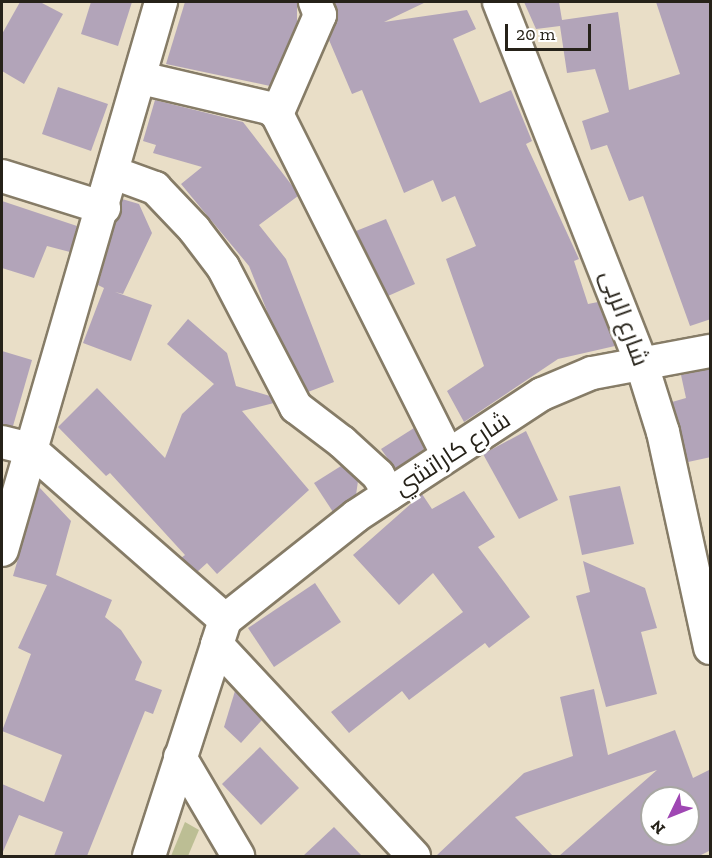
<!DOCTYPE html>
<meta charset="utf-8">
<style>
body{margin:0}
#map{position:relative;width:712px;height:858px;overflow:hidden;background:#e9dec7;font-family:"Zilla Slab",Cairo,serif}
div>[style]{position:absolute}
.green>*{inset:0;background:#bcbe94}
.building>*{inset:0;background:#b2a4b9}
.roads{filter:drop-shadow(2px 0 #867c67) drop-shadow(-2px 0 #867c67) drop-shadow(0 2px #867c67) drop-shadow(0 -2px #867c67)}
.street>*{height:32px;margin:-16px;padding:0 16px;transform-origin:16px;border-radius:16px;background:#fff}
span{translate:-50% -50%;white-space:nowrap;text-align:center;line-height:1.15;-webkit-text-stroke:6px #fff;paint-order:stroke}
.street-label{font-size:24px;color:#262219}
.frame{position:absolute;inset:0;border:3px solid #262219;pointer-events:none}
.north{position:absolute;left:640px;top:786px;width:60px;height:60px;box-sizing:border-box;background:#fff;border:2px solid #a8a7a3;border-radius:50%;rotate:227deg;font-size:16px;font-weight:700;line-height:24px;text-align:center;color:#262219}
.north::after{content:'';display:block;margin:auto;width:21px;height:27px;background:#9f47b3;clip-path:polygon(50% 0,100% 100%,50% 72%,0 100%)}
.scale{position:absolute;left:505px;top:24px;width:86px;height:27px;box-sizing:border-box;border:3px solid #262219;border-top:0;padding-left:8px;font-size:18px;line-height:21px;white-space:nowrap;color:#262219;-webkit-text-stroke:4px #fff;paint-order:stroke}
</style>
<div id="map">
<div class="green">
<i style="clip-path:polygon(185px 822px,199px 830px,188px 856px,171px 856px)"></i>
</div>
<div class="building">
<i style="clip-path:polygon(20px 2px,40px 2px,63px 14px,24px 84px,2px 71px,2px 34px)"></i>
<i style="clip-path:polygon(91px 2px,132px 2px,118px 46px,81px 34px)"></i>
<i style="clip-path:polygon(185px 2px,297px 2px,297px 22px,270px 86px,166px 64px)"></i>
<i style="clip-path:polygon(334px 2px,426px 2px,384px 22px,467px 10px,476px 29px,453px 39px,480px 103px,511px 90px,532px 141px,526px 144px,579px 259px,574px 261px,588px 304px,598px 302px,615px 346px,558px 359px,464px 422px,447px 391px,484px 366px,446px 259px,476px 246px,455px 196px,442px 202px,433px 180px,404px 193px,362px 90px,352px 94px,329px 40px,337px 21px)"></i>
<i style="clip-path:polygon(524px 2px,559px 2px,562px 20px,618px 12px,629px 90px,680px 74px,656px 2px,711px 2px,711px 319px,690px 326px,643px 196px,629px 201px,607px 145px,591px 150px,582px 121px,609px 112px,595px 69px,567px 73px,560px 26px,536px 29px)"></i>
<i style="clip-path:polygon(58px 87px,108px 104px,91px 151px,42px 134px)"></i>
<i style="clip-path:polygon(155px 100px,243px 122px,294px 188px,298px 196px,259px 225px,286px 259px,334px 382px,308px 392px,269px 316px,249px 266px,181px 184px,202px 167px,153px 153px,156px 145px,143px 141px)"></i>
<i style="clip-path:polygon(122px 199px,139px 204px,152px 233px,123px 294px,115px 292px,152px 305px,131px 361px,83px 343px,104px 288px,98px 285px)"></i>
<i style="clip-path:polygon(2px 201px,77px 226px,70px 252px,47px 246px,34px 278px,2px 268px)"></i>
<i style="clip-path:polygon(386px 219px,415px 284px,388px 296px,356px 231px)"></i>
<i style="clip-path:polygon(188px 319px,227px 353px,236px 386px,270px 396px,274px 403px,242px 411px,309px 490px,217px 574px,207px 563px,197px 572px,181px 558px,185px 555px,110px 473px,106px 476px,58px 427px,97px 388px,165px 458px,182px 414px,214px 384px,167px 344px)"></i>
<i style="clip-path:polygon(2px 351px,32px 360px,13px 426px,2px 425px)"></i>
<i style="clip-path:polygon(711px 369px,711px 457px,688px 462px,672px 402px,686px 398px,681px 375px)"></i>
<i style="clip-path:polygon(414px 428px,424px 449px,395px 469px,381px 449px)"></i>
<i style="clip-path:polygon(526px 431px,558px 500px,519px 519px,483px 454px)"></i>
<i style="clip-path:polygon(341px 466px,358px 481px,356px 495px,333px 512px,314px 483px)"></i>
<i style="clip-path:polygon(620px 486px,634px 544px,582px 555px,569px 496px)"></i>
<i style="clip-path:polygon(39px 487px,71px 521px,56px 575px,112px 600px,105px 617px,121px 630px,142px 662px,135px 680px,162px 690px,153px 714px,145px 711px,87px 856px,54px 856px,63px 832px,19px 815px,2px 854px,2px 784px,44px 802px,62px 755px,2px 731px,31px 654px,18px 648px,47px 585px,13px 576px)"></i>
<i style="clip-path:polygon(464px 491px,495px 537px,478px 547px,530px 617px,489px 648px,485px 643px,409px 700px,402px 691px,349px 733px,331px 712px,463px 612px,433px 573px,399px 605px,353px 555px,422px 494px,432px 509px)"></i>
<i style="clip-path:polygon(583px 561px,645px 588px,657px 628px,641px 632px,657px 694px,606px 707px,576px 596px,590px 592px)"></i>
<i style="clip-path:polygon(315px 583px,341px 622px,274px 667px,248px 628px)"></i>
<i style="clip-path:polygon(evenodd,594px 689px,608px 755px,675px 730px,693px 778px,711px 769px,711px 850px,699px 856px,559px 856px,657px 770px,515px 817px,553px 856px,436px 856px,524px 773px,573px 756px,560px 697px,594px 689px,652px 798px,688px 798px,688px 834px,652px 834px,652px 798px)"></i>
<i style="clip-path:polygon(235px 691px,262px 720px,241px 743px,224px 727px)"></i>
<i style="clip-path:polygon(260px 747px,299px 788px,261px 825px,222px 784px)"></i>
<i style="clip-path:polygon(334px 827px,362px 856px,303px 856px)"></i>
</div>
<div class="roads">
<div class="street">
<i style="left:499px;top:2px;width:387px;rotate:68.5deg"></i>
<i style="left:641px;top:362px;width:73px;rotate:72.6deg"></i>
<i style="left:663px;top:432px;width:221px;rotate:77.7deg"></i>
<i style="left:141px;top:78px;width:131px;rotate:13.2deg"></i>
<i style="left:269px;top:108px;width:10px;rotate:37deg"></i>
<i style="left:277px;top:114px;width:380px;rotate:63.4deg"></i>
<i style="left:277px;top:114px;width:108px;rotate:-66.5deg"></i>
<i style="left:320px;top:15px;width:14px;rotate:-111deg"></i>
<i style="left:114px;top:173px;width:44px;rotate:20.1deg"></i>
<i style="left:155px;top:188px;width:57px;rotate:46.4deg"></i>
<i style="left:194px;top:229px;width:48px;rotate:52.7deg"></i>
<i style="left:223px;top:267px;width:158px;rotate:62.5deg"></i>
<i style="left:296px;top:407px;width:58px;rotate:37.3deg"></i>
<i style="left:342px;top:442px;width:49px;rotate:42.5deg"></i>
<i style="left:378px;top:475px;width:22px;rotate:60deg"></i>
<i style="left:2px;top:176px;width:107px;rotate:17.4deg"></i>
<i style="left:2px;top:442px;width:29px;rotate:14deg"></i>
<i style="left:30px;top:449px;width:259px;rotate:41.2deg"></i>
<i style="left:225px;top:620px;width:26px;rotate:108deg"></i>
<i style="left:217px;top:645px;width:289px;rotate:47deg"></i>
<i style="left:2px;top:550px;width:571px;rotate:-73.82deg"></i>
<i style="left:225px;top:620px;width:167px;rotate:-38.4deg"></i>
<i style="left:356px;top:516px;width:222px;rotate:-33.3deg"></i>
<i style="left:542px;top:394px;width:54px;rotate:-22.8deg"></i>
<i style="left:592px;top:373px;width:120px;rotate:-10.6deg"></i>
<i style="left:180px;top:757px;width:115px;rotate:59.6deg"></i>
<i style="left:149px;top:856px;width:222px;rotate:-72.1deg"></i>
</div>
</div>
<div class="street-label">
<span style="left:625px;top:318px;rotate:70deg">شارع الربى</span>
<span style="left:452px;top:453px;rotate:-33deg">شارع كاراتشي</span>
</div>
<div class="frame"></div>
<div class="north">N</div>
<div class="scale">20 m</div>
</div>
